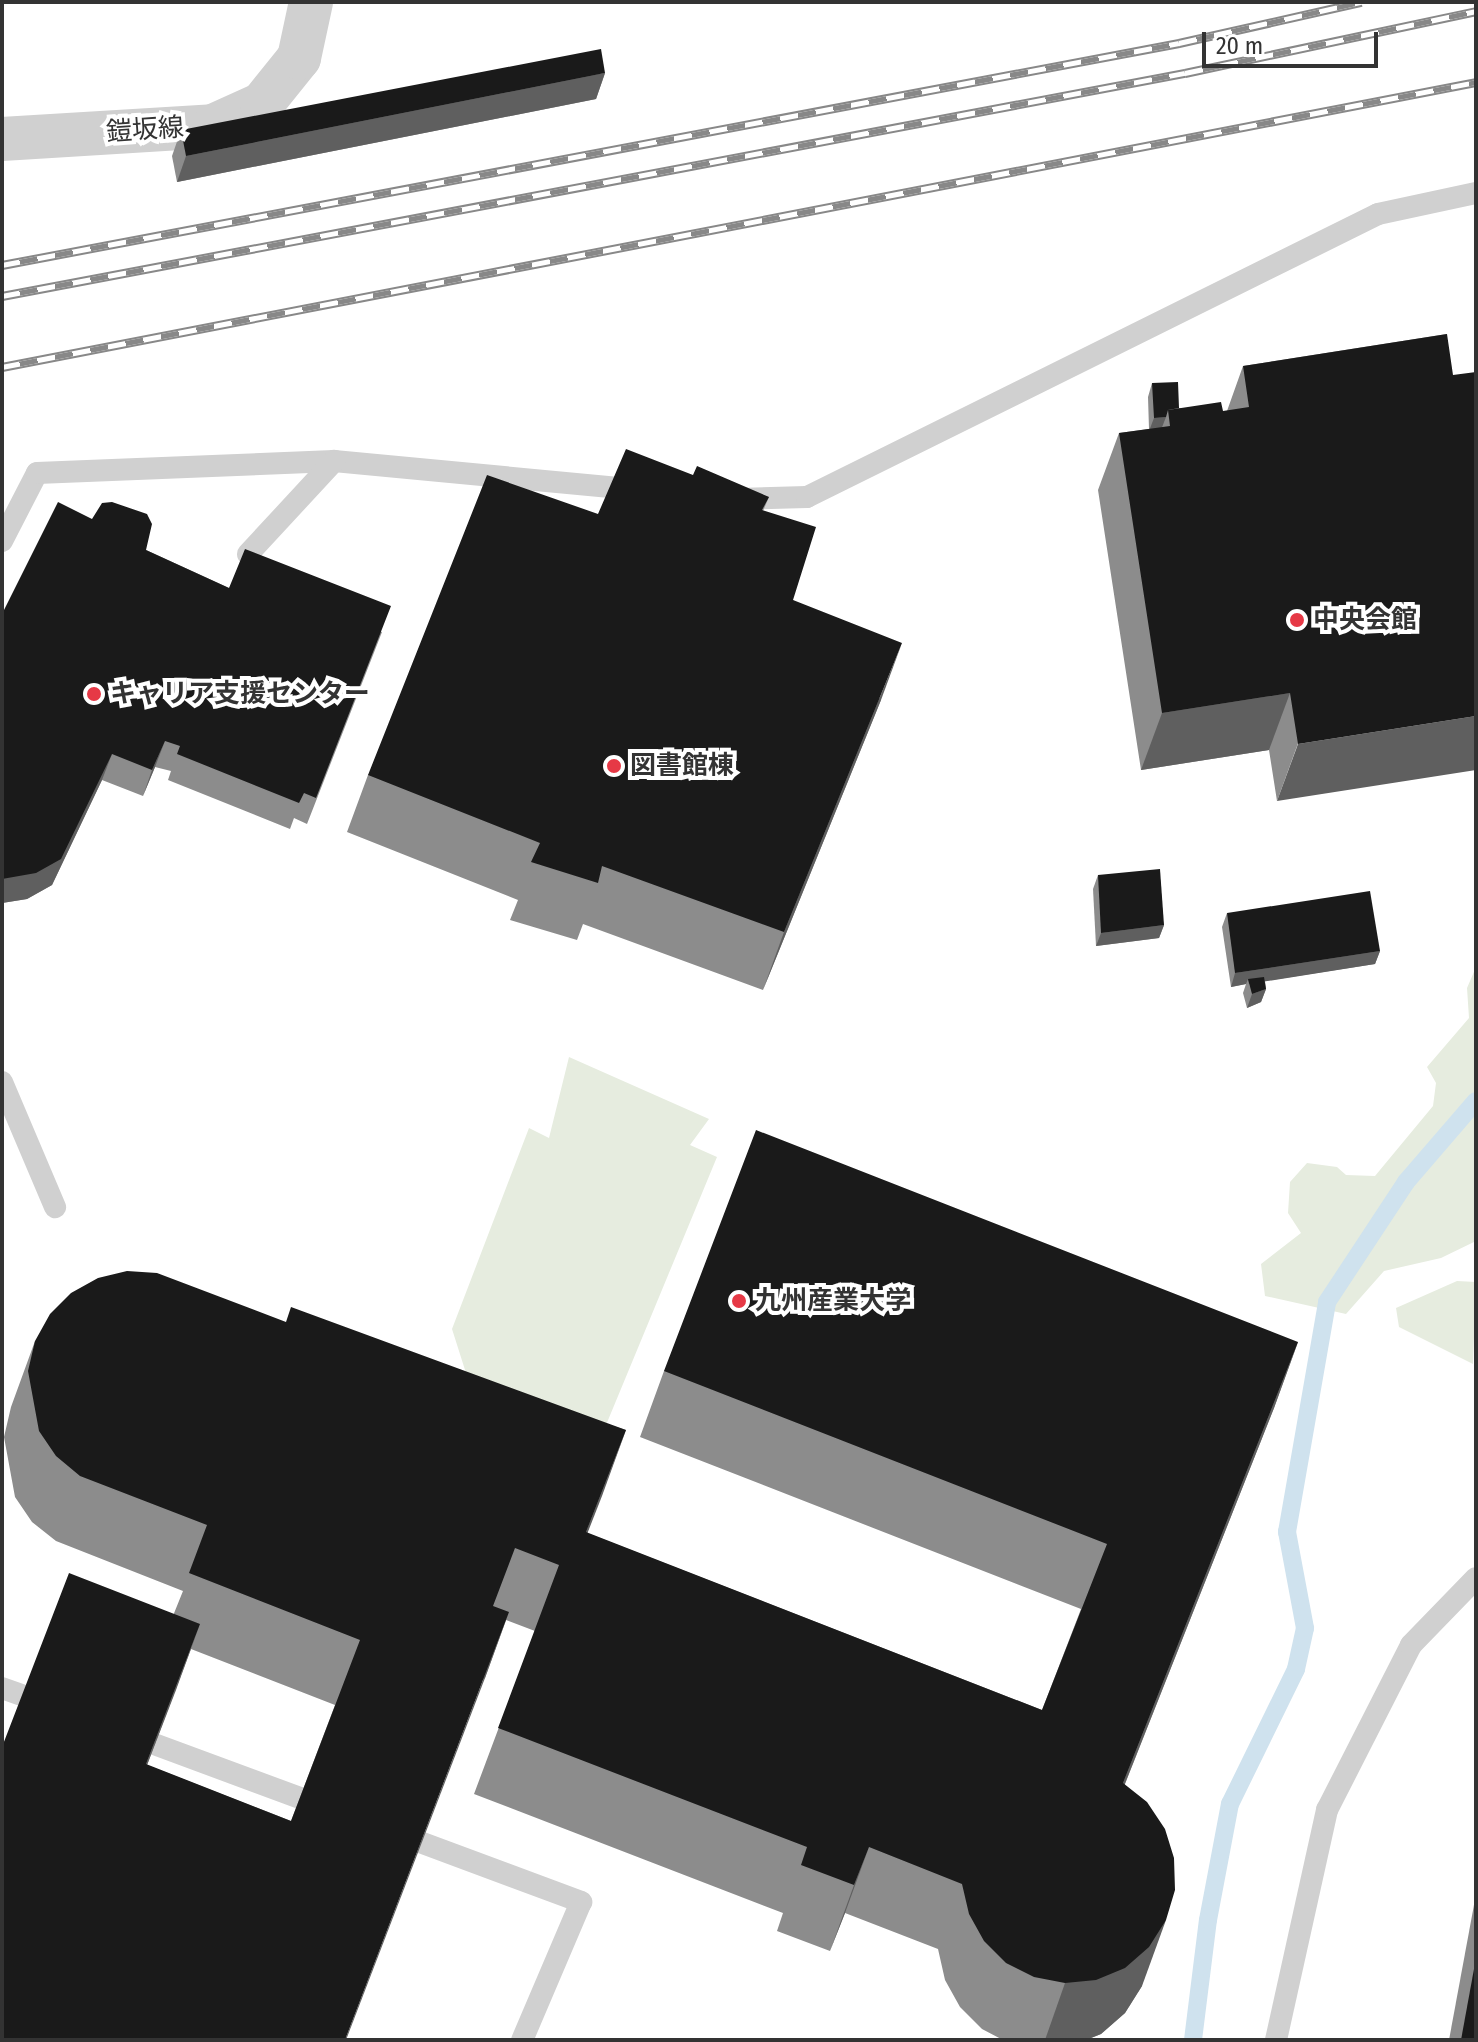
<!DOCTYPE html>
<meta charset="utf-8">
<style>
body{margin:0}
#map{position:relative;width:1478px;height:2042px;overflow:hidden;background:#fff;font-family:"Fira Sans Condensed","Noto Sans JP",sans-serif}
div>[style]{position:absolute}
.green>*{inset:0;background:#e6ecdf}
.stream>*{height:18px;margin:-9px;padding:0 9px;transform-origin:9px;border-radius:9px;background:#cfe2ee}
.service>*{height:22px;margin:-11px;padding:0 11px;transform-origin:11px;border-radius:11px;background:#d0d0d0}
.minor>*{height:44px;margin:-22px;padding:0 22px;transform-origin:22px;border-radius:22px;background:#d0d0d0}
.rail>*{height:9px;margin-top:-4.5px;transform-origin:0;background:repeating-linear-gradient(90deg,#fff 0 18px,#888 0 36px);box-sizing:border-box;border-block:2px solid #888}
.wall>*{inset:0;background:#8c8c8c}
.shaded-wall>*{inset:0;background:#5f5f5f}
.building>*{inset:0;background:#1a1a1a}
.dots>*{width:22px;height:22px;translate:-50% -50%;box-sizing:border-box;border:4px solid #fff;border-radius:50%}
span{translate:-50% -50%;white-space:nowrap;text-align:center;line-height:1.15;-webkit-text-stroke:8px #fff;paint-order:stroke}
.street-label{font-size:26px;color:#333}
.poi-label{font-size:26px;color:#333;font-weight:700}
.left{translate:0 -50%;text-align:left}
.frame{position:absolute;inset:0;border:4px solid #333;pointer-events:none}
.scale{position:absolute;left:1202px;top:32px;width:176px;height:36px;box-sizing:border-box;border:4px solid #333;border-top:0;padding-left:10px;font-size:24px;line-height:28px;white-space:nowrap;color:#333;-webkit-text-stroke:6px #fff;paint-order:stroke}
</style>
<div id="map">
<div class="green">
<i style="clip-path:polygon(1476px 967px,1476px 1241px,1441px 1258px,1384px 1271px,1346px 1314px,1265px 1296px,1261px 1264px,1301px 1233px,1288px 1213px,1290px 1182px,1307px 1163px,1337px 1167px,1346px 1175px,1375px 1176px,1433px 1106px,1436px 1083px,1427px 1067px,1469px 1018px,1467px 988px)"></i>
<i style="clip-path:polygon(569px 1057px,709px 1119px,690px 1145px,717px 1157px,582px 1483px,479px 1414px,452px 1329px,529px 1128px,549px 1138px)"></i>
<i style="clip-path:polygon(1457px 1281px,1476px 1282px,1473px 1364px,1399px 1327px,1396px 1308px)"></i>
</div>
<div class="stream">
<i style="left:1193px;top:2040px;width:121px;rotate:-82.9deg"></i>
<i style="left:1208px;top:1920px;width:118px;rotate:-79.3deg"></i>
<i style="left:1230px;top:1804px;width:150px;rotate:-63.9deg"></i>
<i style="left:1296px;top:1669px;width:42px;rotate:-77.6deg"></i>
<i style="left:1305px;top:1628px;width:98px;rotate:-100.6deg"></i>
<i style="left:1287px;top:1532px;width:233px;rotate:-80.1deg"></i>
<i style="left:1327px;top:1302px;width:144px;rotate:-56.6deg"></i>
<i style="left:1406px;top:1182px;width:107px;rotate:-49.2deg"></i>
</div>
<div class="service">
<i style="left:738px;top:499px;width:69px;rotate:-1.7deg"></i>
<i style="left:807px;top:497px;width:637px;rotate:-26.36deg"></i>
<i style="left:1378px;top:214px;width:100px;rotate:-12.1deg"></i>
<i style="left:2px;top:541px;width:76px;rotate:-62.8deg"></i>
<i style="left:37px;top:473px;width:297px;rotate:-2.3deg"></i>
<i style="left:334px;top:461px;width:307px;rotate:5.4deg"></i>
<i style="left:248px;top:554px;width:127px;rotate:-47.2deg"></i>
<i style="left:2px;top:1082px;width:136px;rotate:67deg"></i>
<i style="left:2px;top:1688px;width:51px;rotate:19.5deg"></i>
<i style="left:127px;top:1734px;width:213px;rotate:20.3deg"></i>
<i style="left:393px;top:1832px;width:201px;rotate:20.4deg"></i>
<i style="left:581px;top:1902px;width:150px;rotate:113.1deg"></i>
<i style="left:1276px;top:2040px;width:236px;rotate:-77.5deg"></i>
<i style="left:1327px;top:1810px;width:185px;rotate:-63deg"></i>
<i style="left:1411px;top:1645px;width:93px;rotate:-45.9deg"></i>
</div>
<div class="minor">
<i style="left:2px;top:139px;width:211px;rotate:-3.5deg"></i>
<i style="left:213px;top:126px;width:54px;rotate:-24.2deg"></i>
<i style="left:262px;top:104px;width:59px;rotate:-51.2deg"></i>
<i style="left:299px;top:58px;width:57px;rotate:-77.9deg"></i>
</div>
<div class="rail">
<i style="left:2px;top:265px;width:1198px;rotate:-10.68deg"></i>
<i style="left:1179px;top:43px;width:187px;rotate:-12.7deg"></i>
<i style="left:2px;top:296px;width:1204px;rotate:-10.68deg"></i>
<i style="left:1185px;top:73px;width:298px;rotate:-12deg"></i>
<i style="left:2px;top:367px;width:1501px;rotate:-10.94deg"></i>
</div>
<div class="wall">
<i style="clip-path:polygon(605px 73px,596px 99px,177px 182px,172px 156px,181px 130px)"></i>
<i style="clip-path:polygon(1447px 334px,1277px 801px,1269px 750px,1141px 770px,1098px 490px,1119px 433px,1149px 429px,1148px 397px,1152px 383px,1179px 408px,1223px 411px,1227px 411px,1243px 366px)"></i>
<i style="clip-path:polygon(693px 475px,769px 497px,763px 511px,793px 600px,881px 700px,763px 990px,583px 924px,577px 940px,510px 920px,518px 900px,347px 832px,368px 775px,598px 514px)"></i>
<i style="clip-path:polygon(146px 550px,229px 588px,382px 632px,307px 824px,294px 818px,290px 829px,168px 780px,171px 771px,155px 767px,143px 796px,102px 780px,52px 885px,27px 899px,2px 903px,2px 614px)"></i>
<i style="clip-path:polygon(1098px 875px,1164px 925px,1159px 938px,1096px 946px,1093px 889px)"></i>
<i style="clip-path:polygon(1227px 913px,1380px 951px,1375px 964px,1265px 981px,1266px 989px,1261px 1002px,1247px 1008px,1243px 993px,1246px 984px,1231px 987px,1222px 927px)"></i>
<i style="clip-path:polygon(evenodd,285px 1322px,626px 1430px,587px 1533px,1042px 1710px,1081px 1609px,640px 1437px,664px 1371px,1298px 1342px,1274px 1408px,1125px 1784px,1142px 1986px,1125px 2013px,1101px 2034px,1086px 2040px,1003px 2040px,982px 2029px,960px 2007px,945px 1980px,938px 1949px,845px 1913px,830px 1951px,777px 1931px,783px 1913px,474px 1794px,535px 1631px,506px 1620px,485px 1678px,2px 2040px,183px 1591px,56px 1541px,32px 1522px,15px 1497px,4px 1437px,11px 1407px,35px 1341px,285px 1322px,191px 1649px,335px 1705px,291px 1821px,147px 1765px,191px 1649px)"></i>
<i style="clip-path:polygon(1476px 1894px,1476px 2040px,1449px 2040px)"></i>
</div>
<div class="shaded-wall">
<i style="clip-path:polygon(605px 73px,596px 99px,177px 182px,186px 156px)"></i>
<i style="clip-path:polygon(1166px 417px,1161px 430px,1149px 431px,1154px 418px)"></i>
<i style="clip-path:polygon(902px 643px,881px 700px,763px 990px,784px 932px)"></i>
<i style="clip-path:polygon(1290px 693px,1269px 750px,1141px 770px,1162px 713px)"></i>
<i style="clip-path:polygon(1476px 716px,1476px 770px,1277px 801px,1298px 744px)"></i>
<i style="clip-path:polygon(165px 741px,155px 767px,143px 796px,152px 770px)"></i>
<i style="clip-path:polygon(112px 754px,102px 780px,52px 885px,27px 899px,2px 903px,2px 879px)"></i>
<i style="clip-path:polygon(1164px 925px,1159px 938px,1096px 946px,1101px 933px)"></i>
<i style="clip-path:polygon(1380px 951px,1375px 964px,1249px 984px,1248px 979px,1246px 984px,1231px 987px,1235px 973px)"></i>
<i style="clip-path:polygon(1266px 989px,1261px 1002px,1247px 1008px,1252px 994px)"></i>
<i style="clip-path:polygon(1298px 1342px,1274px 1408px,1099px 1849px,1123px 1783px)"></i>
<i style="clip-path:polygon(626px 1430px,602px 1496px,562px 1598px,586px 1532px)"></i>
<i style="clip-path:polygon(509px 1612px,485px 1678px,346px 2040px,345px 2040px)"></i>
<i style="clip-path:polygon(200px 1624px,176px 1690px,122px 1830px,146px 1764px)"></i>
<i style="clip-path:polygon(869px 1847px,845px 1913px,830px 1951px,854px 1885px)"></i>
<i style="clip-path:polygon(1166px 1920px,1142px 1986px,1125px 2013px,1101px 2034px,1086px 2040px,1045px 2040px,1065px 1983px)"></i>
</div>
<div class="building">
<i style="clip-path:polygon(601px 49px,605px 73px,186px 156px,181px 130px)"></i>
<i style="clip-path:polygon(1447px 334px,1453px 375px,1476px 372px,1476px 716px,1298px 744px,1290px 693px,1162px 713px,1119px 433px,1170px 426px,1168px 410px,1221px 402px,1223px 411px,1249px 407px,1243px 366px)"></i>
<i style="clip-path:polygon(1178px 382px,1179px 408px,1168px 410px,1166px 417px,1154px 418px,1152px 383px)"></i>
<i style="clip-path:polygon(626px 449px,693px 475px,697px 466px,769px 497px,762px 510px,816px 527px,793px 600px,902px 643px,784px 932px,602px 866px,598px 883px,531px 862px,540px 843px,368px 775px,487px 475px,598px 514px)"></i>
<i style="clip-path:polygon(58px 502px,92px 519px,102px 503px,112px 502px,147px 514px,152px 524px,146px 550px,229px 588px,245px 549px,391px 606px,316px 798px,304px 793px,299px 803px,177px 754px,180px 746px,165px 741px,152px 770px,112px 754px,61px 859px,36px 873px,2px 879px,2px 614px)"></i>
<i style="clip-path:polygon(1160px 869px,1164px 925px,1101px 933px,1098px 875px)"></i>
<i style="clip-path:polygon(1370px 891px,1380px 951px,1235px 973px,1227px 913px)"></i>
<i style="clip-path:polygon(1264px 977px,1266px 989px,1252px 994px,1248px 979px)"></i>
<i style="clip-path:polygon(756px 1130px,1298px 1342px,1123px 1783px,1147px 1802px,1165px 1829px,1174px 1858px,1175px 1890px,1166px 1920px,1149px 1947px,1125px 1968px,1096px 1980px,1065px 1983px,1034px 1977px,1006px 1963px,984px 1941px,969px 1914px,962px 1884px,869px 1847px,854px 1885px,801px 1865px,807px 1847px,498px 1728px,559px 1565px,515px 1548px,493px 1606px,509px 1612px,345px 2040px,2px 2040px,2px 1747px,69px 1573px,200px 1624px,146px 1764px,291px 1821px,360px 1640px,189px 1573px,207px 1525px,80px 1476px,56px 1456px,39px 1431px,28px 1371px,35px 1341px,50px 1314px,71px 1293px,98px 1278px,127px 1271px,157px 1273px,286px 1322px,291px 1307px,626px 1430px,586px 1532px,1042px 1710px,1107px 1544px,664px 1371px)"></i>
<i style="clip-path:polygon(1476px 1958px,1476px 2040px,1461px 2040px)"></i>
</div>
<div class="dots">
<i style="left:1297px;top:620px;background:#e63946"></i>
<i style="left:94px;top:694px;background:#e63946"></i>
<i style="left:614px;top:766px;background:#e63946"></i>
<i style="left:739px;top:1301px;background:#e63946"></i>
</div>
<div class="street-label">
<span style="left:145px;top:130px;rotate:-4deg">鎧坂線</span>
</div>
<div class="poi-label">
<span class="left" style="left:1313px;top:620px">中央会館</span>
<span class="left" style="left:110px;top:694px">キャリア支援センター</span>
<span class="left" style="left:630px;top:766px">図書館棟</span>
<span class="left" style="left:755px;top:1301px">九州産業大学</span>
</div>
<div class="frame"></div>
<div class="scale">20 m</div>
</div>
